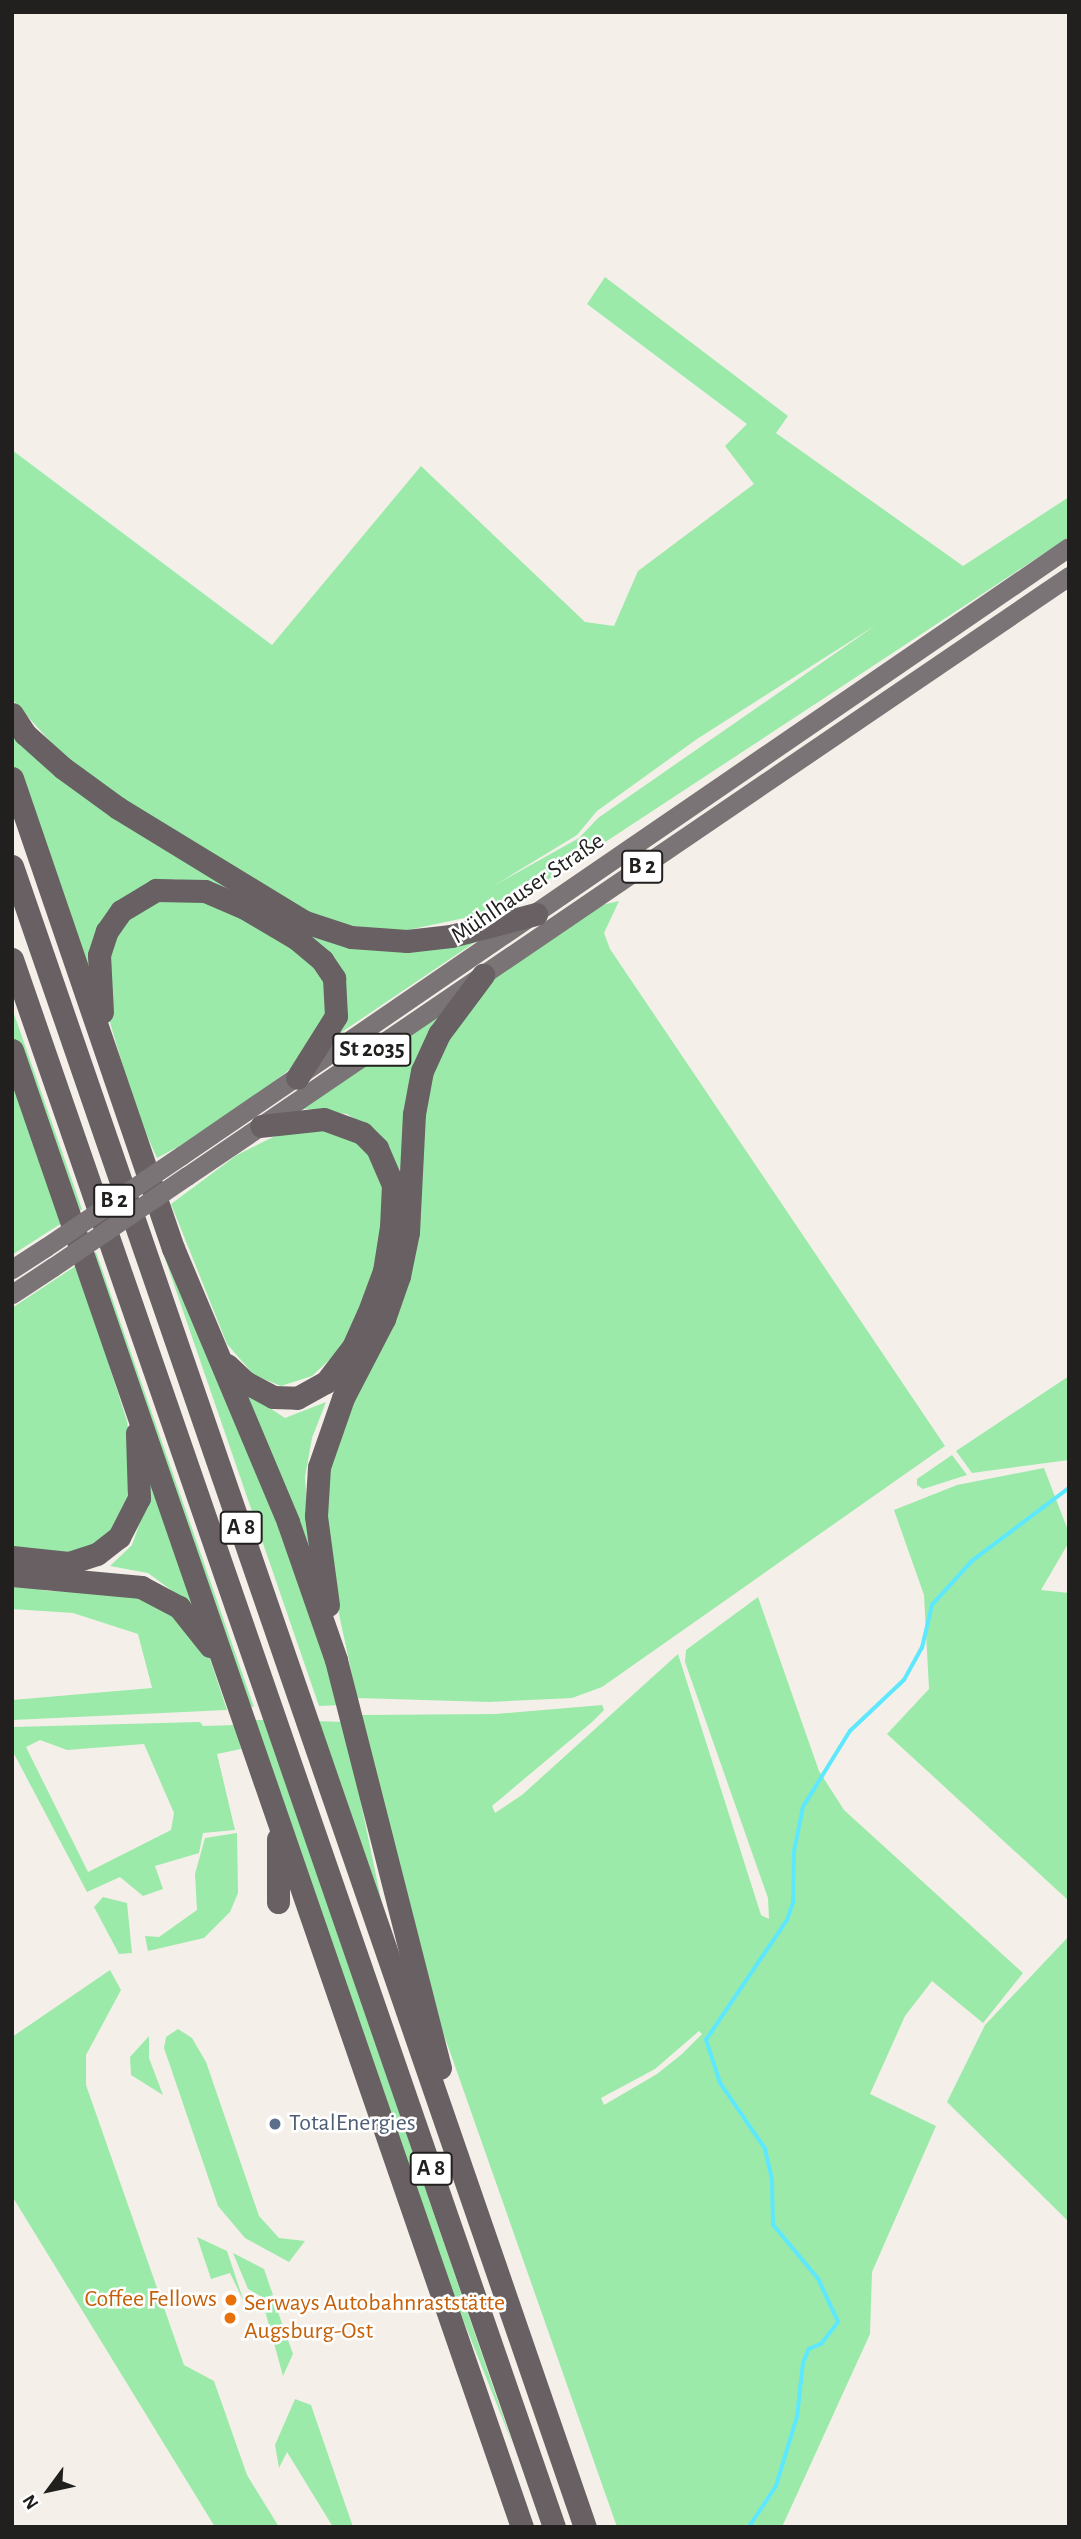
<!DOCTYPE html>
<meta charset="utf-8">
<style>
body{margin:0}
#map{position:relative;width:1081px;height:2539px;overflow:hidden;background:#f4f0e9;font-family:"Alegreya Sans",sans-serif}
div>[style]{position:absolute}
.green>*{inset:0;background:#9beaaa}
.stream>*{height:3.5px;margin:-1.75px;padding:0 1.75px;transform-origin:1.75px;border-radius:1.75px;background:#5de8fe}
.major>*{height:19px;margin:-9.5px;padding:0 9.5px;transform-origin:9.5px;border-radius:9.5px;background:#7b7476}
.highway>*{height:23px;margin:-11.5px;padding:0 11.5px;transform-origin:11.5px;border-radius:11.5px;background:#686062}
.major-bridge>*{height:19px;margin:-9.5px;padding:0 9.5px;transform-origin:9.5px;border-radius:9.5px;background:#7b7476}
.dots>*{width:19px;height:19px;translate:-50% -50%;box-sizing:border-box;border:4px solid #fff;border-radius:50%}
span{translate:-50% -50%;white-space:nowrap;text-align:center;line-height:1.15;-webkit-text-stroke:5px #fff;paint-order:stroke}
.shield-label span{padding:2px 5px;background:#fff;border:2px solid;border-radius:5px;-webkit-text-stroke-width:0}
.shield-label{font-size:23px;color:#22201e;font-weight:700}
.street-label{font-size:24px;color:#22201e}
.service-label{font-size:24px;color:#4e5e75}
.left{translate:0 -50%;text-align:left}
.food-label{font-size:24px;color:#c56008}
.right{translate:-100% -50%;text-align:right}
.frame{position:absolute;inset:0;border:14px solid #22201e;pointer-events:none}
.north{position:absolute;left:14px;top:2455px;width:70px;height:70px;-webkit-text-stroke:5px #fff;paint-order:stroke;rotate:237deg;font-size:19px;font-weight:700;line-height:28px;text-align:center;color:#22201e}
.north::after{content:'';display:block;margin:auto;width:24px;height:32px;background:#22201e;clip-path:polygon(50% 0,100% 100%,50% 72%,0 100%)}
</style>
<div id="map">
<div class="green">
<i style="clip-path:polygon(evenodd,605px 277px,788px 416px,776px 433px,963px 566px,1069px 497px,1069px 537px,502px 910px,408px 930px,377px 930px,325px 921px,249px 879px,119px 797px,64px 757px,12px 699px,12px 450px,272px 645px,421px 466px,585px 622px,614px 626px,638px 571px,754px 484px,725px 446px,747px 424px,587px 304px,605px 277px,876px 625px,598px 818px,579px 838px,493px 886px,577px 835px,597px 811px,697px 739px,876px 625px)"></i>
<i style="clip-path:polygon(12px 727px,254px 901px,215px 886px,175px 879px,136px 891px,91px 988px,12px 766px)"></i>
<i style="clip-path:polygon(159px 896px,224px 905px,317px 965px,334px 996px,306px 1057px,210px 1130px,157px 1158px,136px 1111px,109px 1019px,108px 948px,130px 910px)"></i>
<i style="clip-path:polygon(619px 901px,604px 933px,610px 949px,945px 1446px,602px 1687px,572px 1698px,489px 1702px,357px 1698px,336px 1600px,325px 1510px,327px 1459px,427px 1068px,487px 981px,602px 905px)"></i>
<i style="clip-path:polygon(297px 927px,487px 934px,333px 1038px,343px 1010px)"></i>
<i style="clip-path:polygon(446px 1004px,402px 1185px,371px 1130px,347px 1114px,305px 1109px,289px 1113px)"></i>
<i style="clip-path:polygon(12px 1008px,82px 1209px,77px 1213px,12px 1041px)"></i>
<i style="clip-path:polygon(12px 1083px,62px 1223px,12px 1255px)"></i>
<i style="clip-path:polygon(318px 1125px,349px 1133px,372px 1153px,388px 1186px,382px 1254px,341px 1349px,312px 1376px,281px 1386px,254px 1375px,227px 1344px,171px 1204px,237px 1155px,273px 1137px)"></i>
<i style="clip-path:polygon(150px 1215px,261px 1464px,341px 1705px,319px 1706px)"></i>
<i style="clip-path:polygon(96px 1252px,254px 1707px,243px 1706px,91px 1255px)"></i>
<i style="clip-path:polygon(77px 1265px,127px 1421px,132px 1455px,125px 1518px,85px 1553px,12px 1551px,12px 1308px)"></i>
<i style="clip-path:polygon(1069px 1376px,1069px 1460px,972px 1473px,956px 1451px)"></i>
<i style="clip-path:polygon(245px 1392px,285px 1418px,326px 1402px,312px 1438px,305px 1477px,311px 1559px)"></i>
<i style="clip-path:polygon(952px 1455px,967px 1475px,923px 1489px,917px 1485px,917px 1479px)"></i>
<i style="clip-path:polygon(1044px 1468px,1069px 1533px,1069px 1542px,1041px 1590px,1069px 1593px,1069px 1901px,887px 1734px,929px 1689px,924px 1595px,894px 1510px,957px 1485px)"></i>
<i style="clip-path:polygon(153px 1477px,201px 1612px,148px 1573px,110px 1566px,132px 1545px,143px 1514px,147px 1479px)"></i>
<i style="clip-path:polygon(12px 1582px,47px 1591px,137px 1593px,176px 1610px,206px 1647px,227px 1710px,12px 1720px,12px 1700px,152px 1688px,138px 1634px,73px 1613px,12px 1609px)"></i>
<i style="clip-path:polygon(evenodd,758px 1597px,819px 1771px,844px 1810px,1023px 1973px,983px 2023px,932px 1981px,905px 2016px,870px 2094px,936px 2126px,872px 2272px,870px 2334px,782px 2527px,617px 2527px,443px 2032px,361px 1715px,496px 1714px,602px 1705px,604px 1710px,592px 1722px,492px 1806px,495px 1813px,522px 1795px,678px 1654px,761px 1915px,769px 1919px,768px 1898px,685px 1662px,686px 1650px,758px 1597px,699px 2031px,702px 2034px,682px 2054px,657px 2074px,604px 2105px,601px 2098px,655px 2069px,699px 2031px)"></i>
<i style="clip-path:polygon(254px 1720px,265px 1720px,513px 2445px,456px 2302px)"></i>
<i style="clip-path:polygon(315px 1721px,344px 1722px,382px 1904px)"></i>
<i style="clip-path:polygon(evenodd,200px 1722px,203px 1726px,235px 1725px,241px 1749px,217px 1754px,235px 1830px,203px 1833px,199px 1853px,155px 1866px,163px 1889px,143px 1896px,120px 1877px,87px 1892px,12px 1750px,12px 1727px,200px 1722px,40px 1740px,67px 1750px,144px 1744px,174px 1813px,171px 1830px,88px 1872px,26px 1747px,40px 1740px)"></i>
<i style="clip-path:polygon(237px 1833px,238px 1893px,230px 1912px,204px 1938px,148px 1951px,145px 1936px,159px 1937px,197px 1910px,195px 1874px,205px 1838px)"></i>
<i style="clip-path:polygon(103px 1897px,127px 1903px,132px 1953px,119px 1954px,94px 1907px)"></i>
<i style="clip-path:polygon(1069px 1936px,1069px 2222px,947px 2102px,985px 2025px)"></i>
<i style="clip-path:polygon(110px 1970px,121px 1990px,86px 2055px,86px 2085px,184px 2365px,214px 2381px,247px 2475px,279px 2527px,215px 2527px,12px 2196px,12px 2037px)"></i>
<i style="clip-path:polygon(178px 2029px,192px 2038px,206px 2062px,259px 2216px,279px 2238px,305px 2241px,289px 2262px,245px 2238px,218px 2206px,164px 2048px,166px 2037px)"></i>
<i style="clip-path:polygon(149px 2036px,149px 2058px,163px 2095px,131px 2075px,130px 2057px)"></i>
<i style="clip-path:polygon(197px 2237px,227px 2251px,244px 2302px,230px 2273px,211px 2279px)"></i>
<i style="clip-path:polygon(233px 2253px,264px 2269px,273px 2295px,264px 2298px,248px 2289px)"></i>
<i style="clip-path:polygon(274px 2301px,293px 2354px,283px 2376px,264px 2307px)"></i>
<i style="clip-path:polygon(295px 2399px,311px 2405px,353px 2527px,333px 2527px,287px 2452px,279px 2468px,275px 2445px)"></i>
</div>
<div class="stream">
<i style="left:749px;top:2527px;width:49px;rotate:-56.6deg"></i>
<i style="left:776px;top:2486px;width:72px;rotate:-73.1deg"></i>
<i style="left:797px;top:2417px;width:54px;rotate:-83.7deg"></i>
<i style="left:803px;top:2363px;width:15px;rotate:-67deg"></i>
<i style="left:809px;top:2349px;width:13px;rotate:-23deg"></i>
<i style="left:821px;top:2344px;width:28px;rotate:-52deg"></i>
<i style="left:838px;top:2322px;width:47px;rotate:-114.9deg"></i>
<i style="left:818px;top:2279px;width:70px;rotate:-129.8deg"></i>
<i style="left:773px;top:2225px;width:45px;rotate:-91.3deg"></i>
<i style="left:772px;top:2180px;width:32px;rotate:-103deg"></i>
<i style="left:765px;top:2149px;width:80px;rotate:-124.3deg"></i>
<i style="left:720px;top:2083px;width:45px;rotate:-108deg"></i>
<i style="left:706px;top:2040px;width:145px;rotate:-56deg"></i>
<i style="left:787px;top:1920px;width:18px;rotate:-71deg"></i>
<i style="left:793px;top:1903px;width:51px;rotate:-88.9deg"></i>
<i style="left:794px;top:1852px;width:46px;rotate:-78.7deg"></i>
<i style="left:803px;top:1807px;width:89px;rotate:-58.3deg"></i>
<i style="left:850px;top:1731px;width:74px;rotate:-43.4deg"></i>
<i style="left:904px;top:1680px;width:37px;rotate:-61deg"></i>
<i style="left:922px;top:1648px;width:44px;rotate:-76.9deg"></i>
<i style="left:932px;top:1605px;width:59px;rotate:-47.7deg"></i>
<i style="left:972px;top:1561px;width:121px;rotate:-37deg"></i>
</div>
<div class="major">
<i style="left:182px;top:1155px;width:1075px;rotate:-34.43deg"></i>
<i style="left:187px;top:1176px;width:1067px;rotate:-34.23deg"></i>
<i style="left:12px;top:1269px;width:40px;rotate:-32.9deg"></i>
<i style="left:12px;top:1294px;width:49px;rotate:-33.4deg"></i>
</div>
<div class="highway">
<i style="left:12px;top:714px;width:24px;rotate:57deg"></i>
<i style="left:25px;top:734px;width:51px;rotate:41.8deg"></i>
<i style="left:63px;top:768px;width:68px;rotate:36deg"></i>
<i style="left:118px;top:808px;width:219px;rotate:31.4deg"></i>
<i style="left:305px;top:922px;width:48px;rotate:18.1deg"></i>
<i style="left:351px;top:937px;width:56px;rotate:4.1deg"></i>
<i style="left:407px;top:941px;width:44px;rotate:-6.5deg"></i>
<i style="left:451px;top:936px;width:88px;rotate:-14.5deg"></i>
<i style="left:12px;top:778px;width:497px;rotate:71.1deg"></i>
<i style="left:173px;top:1248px;width:297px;rotate:67.2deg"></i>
<i style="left:288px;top:1522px;width:146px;rotate:70.8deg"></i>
<i style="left:336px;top:1660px;width:421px;rotate:75.7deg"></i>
<i style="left:12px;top:866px;width:1757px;rotate:70.97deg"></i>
<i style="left:12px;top:959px;width:1659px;rotate:70.93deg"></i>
<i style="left:102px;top:1012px;width:57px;rotate:-93deg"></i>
<i style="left:99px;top:955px;width:25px;rotate:-72deg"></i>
<i style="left:107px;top:931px;width:24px;rotate:-55deg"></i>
<i style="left:121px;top:911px;width:41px;rotate:-31deg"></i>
<i style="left:156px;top:890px;width:49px;rotate:1.2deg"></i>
<i style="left:205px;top:891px;width:43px;rotate:23deg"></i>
<i style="left:245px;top:908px;width:61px;rotate:30.8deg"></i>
<i style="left:297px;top:939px;width:33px;rotate:40deg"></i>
<i style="left:322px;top:960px;width:22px;rotate:56deg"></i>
<i style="left:334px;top:978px;width:38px;rotate:87deg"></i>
<i style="left:336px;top:1016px;width:73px;rotate:122.2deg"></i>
<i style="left:12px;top:1050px;width:1563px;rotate:70.95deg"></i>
<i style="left:227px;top:1365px;width:25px;rotate:43deg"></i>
<i style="left:245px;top:1382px;width:32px;rotate:28deg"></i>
<i style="left:273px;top:1397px;width:24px;rotate:2deg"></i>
<i style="left:297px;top:1398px;width:33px;rotate:-29deg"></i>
<i style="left:326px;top:1382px;width:44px;rotate:-52.4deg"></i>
<i style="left:353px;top:1347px;width:36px;rotate:-66deg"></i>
<i style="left:368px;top:1314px;width:46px;rotate:-69.6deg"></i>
<i style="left:384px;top:1271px;width:45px;rotate:-81deg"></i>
<i style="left:391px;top:1227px;width:42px;rotate:-87.3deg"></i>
<i style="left:393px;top:1185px;width:40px;rotate:-113.4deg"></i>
<i style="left:377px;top:1148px;width:21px;rotate:-135deg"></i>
<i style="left:362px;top:1133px;width:40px;rotate:-159.8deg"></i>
<i style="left:324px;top:1119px;width:63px;rotate:173.7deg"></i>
<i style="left:12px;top:1557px;width:57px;rotate:6deg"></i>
<i style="left:69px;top:1563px;width:29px;rotate:-18deg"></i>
<i style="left:97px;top:1554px;width:28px;rotate:-38deg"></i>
<i style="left:119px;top:1537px;width:44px;rotate:-62.9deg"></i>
<i style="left:139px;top:1498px;width:65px;rotate:-91.8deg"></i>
<i style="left:12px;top:1575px;width:130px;rotate:5.3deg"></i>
<i style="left:141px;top:1587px;width:43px;rotate:27.8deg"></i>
<i style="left:179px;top:1607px;width:50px;rotate:51.5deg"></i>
<i style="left:328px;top:1605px;width:90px;rotate:-97.7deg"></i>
<i style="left:316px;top:1516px;width:49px;rotate:-86.5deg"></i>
<i style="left:319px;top:1467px;width:73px;rotate:-70.8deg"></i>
<i style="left:343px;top:1398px;width:89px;rotate:-62.6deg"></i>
<i style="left:384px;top:1319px;width:46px;rotate:-70.8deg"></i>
<i style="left:399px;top:1276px;width:45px;rotate:-78.4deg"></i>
<i style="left:408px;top:1232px;width:118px;rotate:-87.1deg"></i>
<i style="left:414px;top:1114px;width:44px;rotate:-79.5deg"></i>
<i style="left:422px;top:1071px;width:41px;rotate:-65.3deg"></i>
<i style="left:439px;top:1034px;width:74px;rotate:-53.3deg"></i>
<i style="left:278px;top:1902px;width:63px;rotate:-90deg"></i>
</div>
<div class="major-bridge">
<i style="left:46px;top:1247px;width:164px;rotate:-34.1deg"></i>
<i style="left:53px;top:1267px;width:162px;rotate:-34.2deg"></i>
</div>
<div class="dots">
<i style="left:275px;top:2124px;background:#5c6f8a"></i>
<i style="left:231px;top:2300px;background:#e8710a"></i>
<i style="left:230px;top:2318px;background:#e8710a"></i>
</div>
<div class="shield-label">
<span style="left:642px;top:867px">B 2</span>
<span style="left:372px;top:1050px">St 2035</span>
<span style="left:114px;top:1201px">B 2</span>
<span style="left:241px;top:1528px">A 8</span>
<span style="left:431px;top:2169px">A 8</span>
</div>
<div class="street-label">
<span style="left:528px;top:889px;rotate:-34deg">Mühlhauser Straße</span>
</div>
<div class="service-label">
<span class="left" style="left:289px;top:2124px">TotalEnergies</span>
</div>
<div class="food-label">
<span class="right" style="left:217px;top:2300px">Coffee Fellows</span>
<span class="left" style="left:244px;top:2318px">Serways Autobahnraststätte<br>Augsburg-Ost</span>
</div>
<div class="frame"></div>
<div class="north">N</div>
</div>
